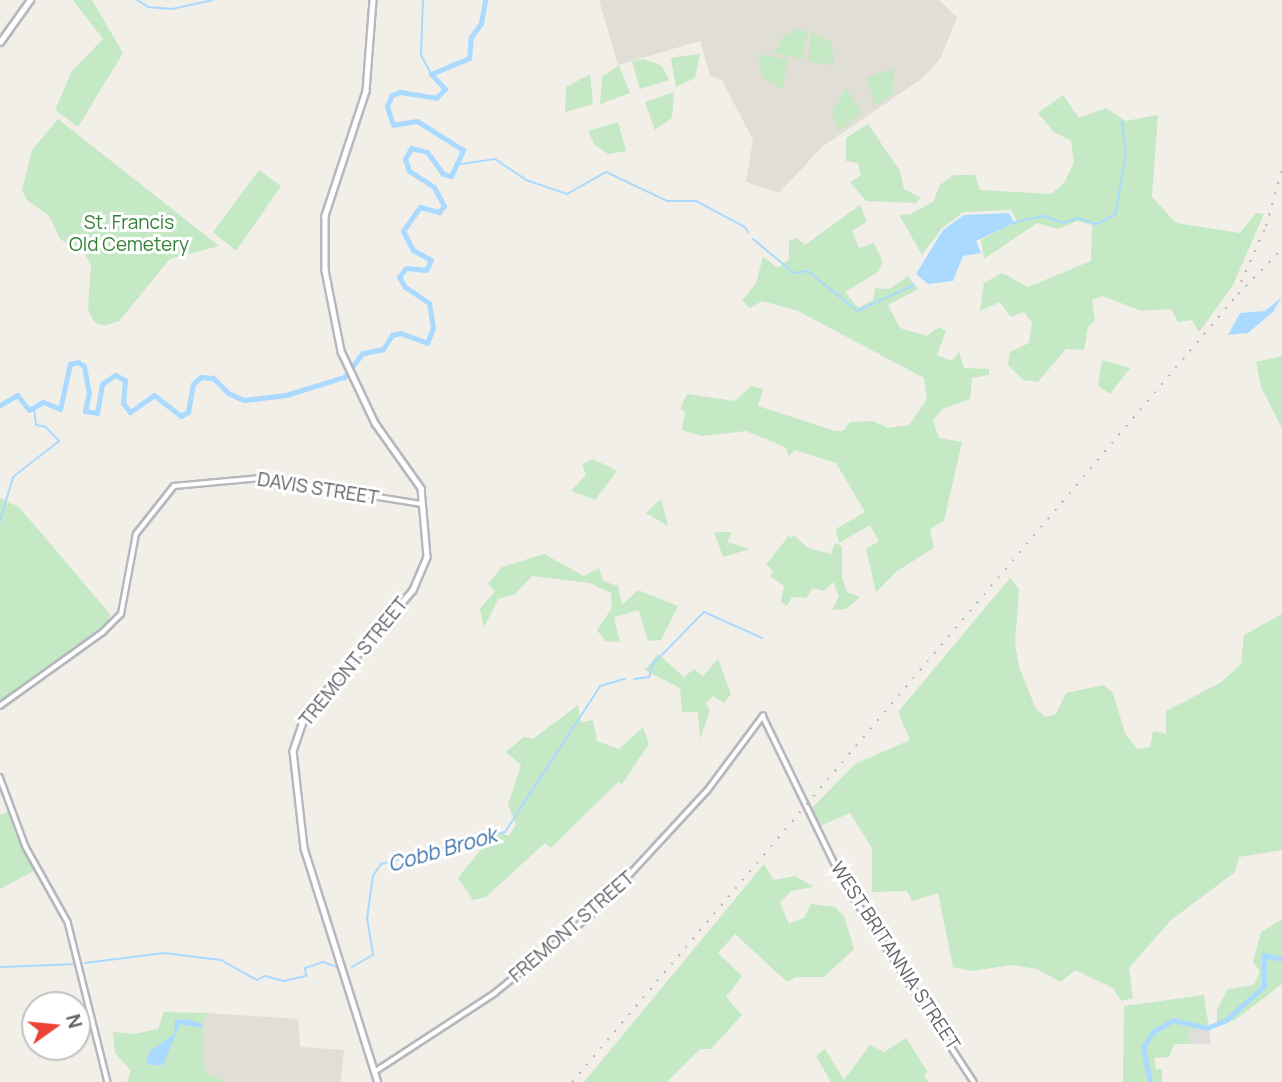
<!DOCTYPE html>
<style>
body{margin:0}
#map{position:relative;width:1282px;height:1082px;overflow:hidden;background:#f1efe8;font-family:Manrope,sans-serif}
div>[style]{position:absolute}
.industrial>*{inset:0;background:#e0deda}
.education>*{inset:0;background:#e1ded6}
.green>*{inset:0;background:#c5e8c5}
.water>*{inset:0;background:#aadaff}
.stream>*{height:2px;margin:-1px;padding:0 1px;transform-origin:1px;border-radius:1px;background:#aadaff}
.river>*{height:5px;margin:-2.5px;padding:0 2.5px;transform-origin:2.5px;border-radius:2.5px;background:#aadaff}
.roads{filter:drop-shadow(2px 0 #b5b8bc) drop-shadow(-2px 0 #b5b8bc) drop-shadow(0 2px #b5b8bc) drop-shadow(0 -2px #b5b8bc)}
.tertiary>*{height:3.5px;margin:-1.75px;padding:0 1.75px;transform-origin:1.75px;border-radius:1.75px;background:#fff}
.secondary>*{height:4.5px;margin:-2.25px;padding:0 2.25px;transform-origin:2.25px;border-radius:2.25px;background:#fff}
.rail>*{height:2px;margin-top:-1px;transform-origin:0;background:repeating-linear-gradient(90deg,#b6b7b8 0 2px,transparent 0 11px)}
span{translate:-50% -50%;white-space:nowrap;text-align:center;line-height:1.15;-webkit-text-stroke:6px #fff;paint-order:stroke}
.park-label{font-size:19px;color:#348238}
.street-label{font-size:19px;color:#5f6368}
.water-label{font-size:21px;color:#4174aa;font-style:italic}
.north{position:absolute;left:21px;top:991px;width:70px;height:70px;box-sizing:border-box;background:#fff;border:2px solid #bfc1c3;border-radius:50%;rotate:75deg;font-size:19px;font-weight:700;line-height:28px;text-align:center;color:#5f6368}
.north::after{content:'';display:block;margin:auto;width:24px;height:32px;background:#ea4335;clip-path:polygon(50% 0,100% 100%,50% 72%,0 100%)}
</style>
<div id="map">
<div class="industrial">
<i style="clip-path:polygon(1189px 1029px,1209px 1029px,1211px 1044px,1189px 1044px)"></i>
</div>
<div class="education">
<i style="clip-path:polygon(599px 0,939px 0,957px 17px,941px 57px,924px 77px,822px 147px,779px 193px,746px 182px,753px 140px,722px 80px,710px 76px,700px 41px,618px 65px)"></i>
<i style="clip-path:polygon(207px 1013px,298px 1019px,300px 1047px,344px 1050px,341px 1082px,224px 1082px,205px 1073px,200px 1033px)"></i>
</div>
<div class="green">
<i style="clip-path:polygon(73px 0,92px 0,123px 53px,78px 127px,55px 110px,72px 71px,103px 39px)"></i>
<i style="clip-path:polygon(795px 30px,808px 31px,802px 59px,774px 53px,782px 37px)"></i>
<i style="clip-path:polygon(811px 32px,831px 42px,835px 66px,808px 61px)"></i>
<i style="clip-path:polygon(700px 54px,695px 78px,676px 87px,671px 58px)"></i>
<i style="clip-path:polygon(762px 54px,788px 60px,782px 90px,761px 76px,758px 60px)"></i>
<i style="clip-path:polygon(644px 59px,662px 66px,669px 80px,640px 89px,632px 61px)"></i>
<i style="clip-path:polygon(619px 65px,630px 93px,600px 104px,602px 77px)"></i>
<i style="clip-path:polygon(894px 68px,893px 93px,875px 106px,867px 77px)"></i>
<i style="clip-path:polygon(590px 74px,593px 104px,565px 112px,566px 87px)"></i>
<i style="clip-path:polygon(846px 88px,862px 113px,838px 131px,832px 112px)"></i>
<i style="clip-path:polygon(674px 92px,672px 118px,655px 130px,645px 102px)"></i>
<i style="clip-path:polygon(1063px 95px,1079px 118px,1106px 108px,1126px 121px,1158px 115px,1152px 197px,1176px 223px,1240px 233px,1256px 213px,1264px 214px,1233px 285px,1199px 332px,1192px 320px,1178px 322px,1171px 309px,1141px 311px,1103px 296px,1092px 300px,1095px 320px,1088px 327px,1084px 350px,1066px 349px,1038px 382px,1023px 380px,1008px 365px,1010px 352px,1029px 343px,1032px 323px,1024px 312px,1011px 317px,1000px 302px,980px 311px,984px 283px,1002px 273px,1028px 287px,1091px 261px,1092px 225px,1077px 221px,1058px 229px,1037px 223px,984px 259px,981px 240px,1017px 221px,1011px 210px,964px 212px,942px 228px,922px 255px,899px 215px,911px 214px,933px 202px,940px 185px,954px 175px,975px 175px,980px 190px,1051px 194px,1064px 183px,1074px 162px,1071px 141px,1054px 132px,1038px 113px)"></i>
<i style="clip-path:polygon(58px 119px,219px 246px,170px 259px,119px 321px,104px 326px,94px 322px,88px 309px,91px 265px,85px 254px,60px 239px,49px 216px,27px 200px,22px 190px,32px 150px)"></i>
<i style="clip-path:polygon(618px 122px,626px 151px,608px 154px,595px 145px,588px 131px)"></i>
<i style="clip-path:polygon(868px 124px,900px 171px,904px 189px,921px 198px,916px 203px,866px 201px,850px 182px,861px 175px,858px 163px,846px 161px,846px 138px)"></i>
<i style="clip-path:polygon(259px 170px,281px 186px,236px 251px,213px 232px)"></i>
<i style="clip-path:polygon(860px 205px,867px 222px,852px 231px,859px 248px,874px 243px,883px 262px,878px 272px,845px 292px,858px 308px,873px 300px,875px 288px,890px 289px,908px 276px,918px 289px,888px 305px,900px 328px,927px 336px,939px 327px,946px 331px,937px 355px,952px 361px,959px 352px,964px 368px,989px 369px,989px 375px,972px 378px,970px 399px,944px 408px,933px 420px,939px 438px,962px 442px,944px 521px,930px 529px,934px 548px,897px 571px,876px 592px,866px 549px,879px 541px,870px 525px,839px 543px,836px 529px,865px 512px,836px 463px,795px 450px,789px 456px,785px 447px,746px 431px,702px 436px,682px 430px,685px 411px,680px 409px,687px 394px,735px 401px,751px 386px,763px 389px,758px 406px,835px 431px,843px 431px,850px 422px,873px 421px,888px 428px,909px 425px,927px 399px,924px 378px,798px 311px,762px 301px,750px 308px,742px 301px,756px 283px,763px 257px,778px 268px,789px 259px,789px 241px,797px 238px,805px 245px)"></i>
<i style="clip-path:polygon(1282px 356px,1282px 428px,1261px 387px,1256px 362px)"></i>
<i style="clip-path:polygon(1102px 360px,1130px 368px,1110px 394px,1098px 386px)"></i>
<i style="clip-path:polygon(593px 459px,617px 471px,595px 500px,571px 491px,586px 475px,582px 464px)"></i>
<i style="clip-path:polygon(0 498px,19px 507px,110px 614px,107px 626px,0 704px)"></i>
<i style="clip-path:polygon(661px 499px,668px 526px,646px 513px)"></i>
<i style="clip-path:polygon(714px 532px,732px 532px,727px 542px,750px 549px,723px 557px)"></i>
<i style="clip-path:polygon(790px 534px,790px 538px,794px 535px,808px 548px,831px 554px,835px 543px,842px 546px,842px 577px,847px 592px,860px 597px,846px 609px,832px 610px,839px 597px,833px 582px,824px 591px,813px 588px,806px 598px,792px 597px,787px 606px,781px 602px,784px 586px,770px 576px,773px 571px,766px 565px)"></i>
<i style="clip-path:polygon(544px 554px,584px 576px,599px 568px,603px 581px,618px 586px,622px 605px,638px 590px,678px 606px,661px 640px,648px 641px,639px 610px,614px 617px,620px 642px,605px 641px,597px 630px,612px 608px,611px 593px,590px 583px,532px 576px,515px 594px,498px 599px,484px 628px,480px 609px,495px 591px,488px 584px,502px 567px)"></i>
<i style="clip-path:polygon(1010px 578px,1019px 589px,1015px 643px,1019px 667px,1036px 709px,1046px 717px,1056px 714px,1066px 693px,1104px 685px,1113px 693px,1125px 733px,1137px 749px,1150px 747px,1153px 731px,1166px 734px,1166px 711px,1220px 683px,1241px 664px,1244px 635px,1282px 614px,1282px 850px,1239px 857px,1235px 872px,1171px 920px,1129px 968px,1133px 998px,1121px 1001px,1113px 988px,1075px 970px,1061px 982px,1037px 969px,1012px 965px,972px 971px,953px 967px,938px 893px,912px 901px,907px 891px,872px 892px,872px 848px,850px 813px,820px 826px,811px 809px,855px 764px,910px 740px,898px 712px)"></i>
<i style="clip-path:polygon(658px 654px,684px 677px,694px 669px,703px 676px,718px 659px,731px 694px,724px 703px,713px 696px,706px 703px,710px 711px,700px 739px,698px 712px,682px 712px,680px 688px,645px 670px)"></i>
<i style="clip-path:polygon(578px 705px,581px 722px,593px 720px,597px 741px,619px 749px,643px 727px,649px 744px,622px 784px,618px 782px,551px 848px,545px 843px,486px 897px,473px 900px,458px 878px,496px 831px,509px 836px,516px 824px,508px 805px,521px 765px,506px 752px,524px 737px,533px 739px)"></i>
<i style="clip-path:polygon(10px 810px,34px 871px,0 889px,0 815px)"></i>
<i style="clip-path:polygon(764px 864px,774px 880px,795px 876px,814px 887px,791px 891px,780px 903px,789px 924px,804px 918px,811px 904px,835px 907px,844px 916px,854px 949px,824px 977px,796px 977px,787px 982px,735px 934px,718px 953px,742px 976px,726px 997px,742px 1015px,711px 1049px,700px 1049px,667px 1082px,584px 1082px)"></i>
<i style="clip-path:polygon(1282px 919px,1282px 984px,1235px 1020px,1217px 1025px,1217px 1009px,1228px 989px,1254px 985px,1260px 971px,1253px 962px,1261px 932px)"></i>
<i style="clip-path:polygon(1204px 995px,1209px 1029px,1189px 1029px,1189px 1044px,1174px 1044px,1169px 1057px,1154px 1058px,1156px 1069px,1162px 1069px,1162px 1082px,1123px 1082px,1124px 1006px)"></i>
<i style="clip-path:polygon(164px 1012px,207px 1013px,203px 1025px,205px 1073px,228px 1082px,127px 1082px,131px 1071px,115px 1053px,113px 1032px,134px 1034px,158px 1029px)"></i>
<i style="clip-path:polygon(906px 1038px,928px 1072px,924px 1074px,928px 1082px,831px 1082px,816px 1056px,825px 1049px,844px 1080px,870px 1045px,884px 1052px)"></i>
</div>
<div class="water">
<i style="clip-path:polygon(1009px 213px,1014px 223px,976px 241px,981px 253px,963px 256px,953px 281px,928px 284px,916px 274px,943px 230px,964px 215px)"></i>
<i style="clip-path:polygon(1282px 297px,1273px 312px,1248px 333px,1228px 335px,1240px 313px,1265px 311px)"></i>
<i style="clip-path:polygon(188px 1019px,202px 1024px,201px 1028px,180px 1024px,163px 1065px,149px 1065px,146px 1058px,151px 1050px,174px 1034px,175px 1020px)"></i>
</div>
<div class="stream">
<i style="left:137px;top:0;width:13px;rotate:32deg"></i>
<i style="left:148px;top:7px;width:24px;rotate:5deg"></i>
<i style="left:172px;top:9px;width:42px;rotate:-12.4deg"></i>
<i style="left:423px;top:0;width:55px;rotate:92.1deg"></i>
<i style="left:421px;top:55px;width:21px;rotate:62deg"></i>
<i style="left:460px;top:164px;width:35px;rotate:-8deg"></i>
<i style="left:495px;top:159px;width:37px;rotate:34deg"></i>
<i style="left:526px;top:180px;width:43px;rotate:18.9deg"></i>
<i style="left:567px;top:194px;width:45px;rotate:-29.4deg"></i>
<i style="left:606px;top:172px;width:68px;rotate:25.4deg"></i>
<i style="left:667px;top:201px;width:29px"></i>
<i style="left:696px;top:201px;width:55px;rotate:28deg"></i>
<i style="left:745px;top:227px;width:6px;rotate:59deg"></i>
<i style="left:1012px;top:223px;width:32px;rotate:-13deg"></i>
<i style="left:1043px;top:216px;width:21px;rotate:19deg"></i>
<i style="left:1063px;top:223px;width:16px;rotate:-18deg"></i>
<i style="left:1078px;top:218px;width:20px;rotate:18deg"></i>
<i style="left:1097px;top:224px;width:20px;rotate:-27deg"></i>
<i style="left:1115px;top:215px;width:62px;rotate:-79.8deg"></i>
<i style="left:1126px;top:154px;width:33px;rotate:-97deg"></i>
<i style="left:753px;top:239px;width:53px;rotate:39.7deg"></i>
<i style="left:794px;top:273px;width:14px;rotate:-8deg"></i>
<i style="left:808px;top:271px;width:63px;rotate:39.2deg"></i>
<i style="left:857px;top:311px;width:63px;rotate:-24.5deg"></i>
<i style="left:0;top:521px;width:46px;rotate:-73.5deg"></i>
<i style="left:13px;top:477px;width:58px;rotate:-38deg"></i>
<i style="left:59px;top:441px;width:19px;rotate:-133deg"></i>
<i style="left:46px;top:427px;width:10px;rotate:-169deg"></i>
<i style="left:36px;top:425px;width:17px;rotate:-97deg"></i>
<i style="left:634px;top:679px;width:15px;rotate:-8deg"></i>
<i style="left:649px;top:677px;width:14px;rotate:-73deg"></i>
<i style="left:653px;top:664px;width:73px;rotate:-45.6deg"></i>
<i style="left:704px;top:612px;width:64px;rotate:24.1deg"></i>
<i style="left:85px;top:963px;width:80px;rotate:-7.2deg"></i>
<i style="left:164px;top:953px;width:57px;rotate:7deg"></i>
<i style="left:221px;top:960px;width:41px;rotate:29.1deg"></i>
<i style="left:257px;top:980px;width:9px;rotate:-27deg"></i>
<i style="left:265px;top:976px;width:20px;rotate:15deg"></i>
<i style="left:284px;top:981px;width:23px;rotate:-13deg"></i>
<i style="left:306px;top:976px;width:8px;rotate:-97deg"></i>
<i style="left:305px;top:968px;width:19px;rotate:-18deg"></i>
<i style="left:323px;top:962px;width:15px;rotate:20deg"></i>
<i style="left:0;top:967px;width:78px;rotate:-2.2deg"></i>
<i style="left:352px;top:967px;width:24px;rotate:-30deg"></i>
<i style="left:373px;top:955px;width:36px;rotate:-99deg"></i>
<i style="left:367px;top:919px;width:43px;rotate:-82.1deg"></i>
<i style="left:373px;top:876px;width:14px;rotate:-56deg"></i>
<i style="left:381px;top:864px;width:128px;rotate:-14.5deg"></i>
<i style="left:505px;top:832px;width:174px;rotate:-56.9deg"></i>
<i style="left:600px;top:686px;width:26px;rotate:-16deg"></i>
</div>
<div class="river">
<i style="left:0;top:405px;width:20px;rotate:-30deg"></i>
<i style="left:17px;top:395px;width:19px;rotate:51deg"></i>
<i style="left:29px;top:410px;width:16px;rotate:-30deg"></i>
<i style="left:43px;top:402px;width:18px;rotate:22deg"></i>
<i style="left:60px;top:409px;width:46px;rotate:-77.5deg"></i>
<i style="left:70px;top:364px;width:8px;rotate:-14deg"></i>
<i style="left:78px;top:362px;width:7px;rotate:34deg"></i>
<i style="left:84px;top:366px;width:27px;rotate:80deg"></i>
<i style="left:89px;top:393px;width:18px;rotate:103deg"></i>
<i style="left:85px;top:411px;width:12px;rotate:9deg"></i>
<i style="left:97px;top:413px;width:29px;rotate:-80deg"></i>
<i style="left:102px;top:384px;width:16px;rotate:-35deg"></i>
<i style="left:115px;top:375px;width:11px;rotate:27deg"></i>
<i style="left:125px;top:380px;width:23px;rotate:95deg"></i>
<i style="left:123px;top:403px;width:11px;rotate:52deg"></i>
<i style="left:130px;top:412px;width:29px;rotate:-35deg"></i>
<i style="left:154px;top:395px;width:34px;rotate:38deg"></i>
<i style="left:181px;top:416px;width:8px;rotate:-30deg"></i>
<i style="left:188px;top:412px;width:28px;rotate:-80deg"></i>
<i style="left:193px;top:384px;width:11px;rotate:-41deg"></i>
<i style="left:201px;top:377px;width:12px;rotate:5deg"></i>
<i style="left:213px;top:378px;width:21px;rotate:45deg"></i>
<i style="left:228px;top:393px;width:17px;rotate:24deg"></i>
<i style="left:244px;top:400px;width:42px;rotate:-6.8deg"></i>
<i style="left:286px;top:395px;width:61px;rotate:-17.2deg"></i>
<i style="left:344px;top:377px;width:31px;rotate:-52deg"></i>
<i style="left:363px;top:353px;width:20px;rotate:-11deg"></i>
<i style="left:383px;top:349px;width:17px;rotate:-57deg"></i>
<i style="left:392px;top:335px;width:8px;rotate:-14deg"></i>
<i style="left:400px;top:333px;width:29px;rotate:20deg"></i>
<i style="left:427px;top:343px;width:16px;rotate:-68deg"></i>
<i style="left:433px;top:328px;width:25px;rotate:-99deg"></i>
<i style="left:429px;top:303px;width:29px;rotate:-146deg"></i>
<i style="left:405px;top:287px;width:12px;rotate:-121deg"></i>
<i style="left:399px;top:277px;width:11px;rotate:-52deg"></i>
<i style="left:406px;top:268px;width:20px;rotate:6deg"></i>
<i style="left:426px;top:270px;width:11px;rotate:-63deg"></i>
<i style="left:431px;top:260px;width:21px;rotate:-151deg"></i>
<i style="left:413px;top:250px;width:21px;rotate:-118deg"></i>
<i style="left:403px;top:231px;width:29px;rotate:-55deg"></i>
<i style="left:420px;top:207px;width:20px;rotate:15deg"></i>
<i style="left:439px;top:212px;width:8px;rotate:-50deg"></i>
<i style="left:444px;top:206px;width:21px;rotate:-118deg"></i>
<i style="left:434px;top:187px;width:30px;rotate:-147deg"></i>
<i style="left:409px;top:171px;width:13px;rotate:-108deg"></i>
<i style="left:405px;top:159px;width:13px;rotate:-61deg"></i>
<i style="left:411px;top:148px;width:16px;rotate:14deg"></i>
<i style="left:427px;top:152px;width:27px;rotate:54deg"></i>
<i style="left:443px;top:174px;width:8px;rotate:14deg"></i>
<i style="left:451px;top:176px;width:29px;rotate:-65deg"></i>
<i style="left:463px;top:150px;width:54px;rotate:-147.8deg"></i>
<i style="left:417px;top:121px;width:24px;rotate:171deg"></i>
<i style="left:393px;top:125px;width:20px;rotate:-108deg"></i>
<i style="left:387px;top:106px;width:12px;rotate:-66deg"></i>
<i style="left:392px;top:95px;width:9px;rotate:-21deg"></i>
<i style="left:400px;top:92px;width:36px;rotate:9deg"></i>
<i style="left:436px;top:98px;width:13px;rotate:-45deg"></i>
<i style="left:445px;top:89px;width:21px;rotate:-133deg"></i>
<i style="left:431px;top:74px;width:41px;rotate:-22.8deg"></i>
<i style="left:469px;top:58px;width:21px;rotate:-85deg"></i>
<i style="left:471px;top:37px;width:17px;rotate:-54deg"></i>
<i style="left:481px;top:23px;width:23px;rotate:-80deg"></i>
<i style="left:1150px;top:1082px;width:36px;rotate:-101deg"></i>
<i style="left:1143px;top:1047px;width:18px;rotate:-56deg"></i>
<i style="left:1153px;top:1032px;width:23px;rotate:-31deg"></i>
<i style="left:1173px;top:1020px;width:35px;rotate:13deg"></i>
<i style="left:1207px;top:1028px;width:21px;rotate:-23deg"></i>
<i style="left:1226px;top:1020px;width:51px;rotate:-41.8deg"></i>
<i style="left:1264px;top:986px;width:31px;rotate:-90deg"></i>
<i style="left:1264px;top:955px;width:18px;rotate:13deg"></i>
</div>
<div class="roads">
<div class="tertiary">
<i style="left:0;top:706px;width:127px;rotate:-35.7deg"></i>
<i style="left:103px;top:632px;width:25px;rotate:-45deg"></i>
<i style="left:121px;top:614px;width:81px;rotate:-79.4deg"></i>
<i style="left:136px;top:534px;width:61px;rotate:-51.6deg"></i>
<i style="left:174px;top:486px;width:87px;rotate:-5.3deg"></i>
<i style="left:261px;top:478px;width:163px;rotate:9.2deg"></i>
<i style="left:0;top:777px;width:75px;rotate:69.6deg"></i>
<i style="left:26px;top:847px;width:86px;rotate:60.8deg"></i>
<i style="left:68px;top:922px;width:165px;rotate:76deg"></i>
<i style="left:376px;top:1071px;width:142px;rotate:-33.2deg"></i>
<i style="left:495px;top:993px;width:132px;rotate:-39.1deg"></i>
<i style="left:597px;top:910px;width:162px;rotate:-47.3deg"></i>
<i style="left:707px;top:791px;width:94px;rotate:-53.3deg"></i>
<i style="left:763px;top:716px;width:183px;rotate:64.1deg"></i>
<i style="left:843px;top:881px;width:240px;rotate:56.9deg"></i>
</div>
<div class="secondary">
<i style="left:373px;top:0;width:91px;rotate:94.4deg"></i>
<i style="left:366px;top:91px;width:132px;rotate:108.2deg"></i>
<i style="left:325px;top:216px;width:54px;rotate:90deg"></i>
<i style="left:325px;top:270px;width:83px;rotate:78.8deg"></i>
<i style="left:341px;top:351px;width:80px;rotate:64.7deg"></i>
<i style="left:375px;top:423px;width:80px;rotate:54.7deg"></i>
<i style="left:421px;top:488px;width:69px;rotate:85deg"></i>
<i style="left:427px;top:557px;width:36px;rotate:113deg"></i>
<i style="left:413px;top:590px;width:166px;rotate:130.6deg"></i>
<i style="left:305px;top:716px;width:37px;rotate:109deg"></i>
<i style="left:293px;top:751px;width:98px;rotate:83.5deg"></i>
<i style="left:304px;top:848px;width:245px;rotate:72.5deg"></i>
<i style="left:0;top:42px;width:52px;rotate:-54.5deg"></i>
</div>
</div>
<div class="rail">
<i style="left:1241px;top:282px;width:61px;rotate:-65.9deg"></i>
<i style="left:1266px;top:226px;width:58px;rotate:-74.1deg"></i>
<i style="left:572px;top:1082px;width:1032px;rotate:-49.8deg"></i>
<i style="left:1238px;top:294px;width:63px;rotate:-45.6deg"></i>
</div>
<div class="park-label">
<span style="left:129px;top:234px">St. Francis<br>Old Cemetery</span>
</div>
<div class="street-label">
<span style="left:318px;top:489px;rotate:9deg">DAVIS STREET</span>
<span style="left:354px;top:662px;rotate:-51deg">TREMONT STREET</span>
<span style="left:572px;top:927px;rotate:-41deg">FREMONT STREET</span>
<span style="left:895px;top:956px;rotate:57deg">WEST BRITANNIA STREET</span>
</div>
<div class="water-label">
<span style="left:442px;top:849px;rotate:-16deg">Cobb Brook</span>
</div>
<div class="north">N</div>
</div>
